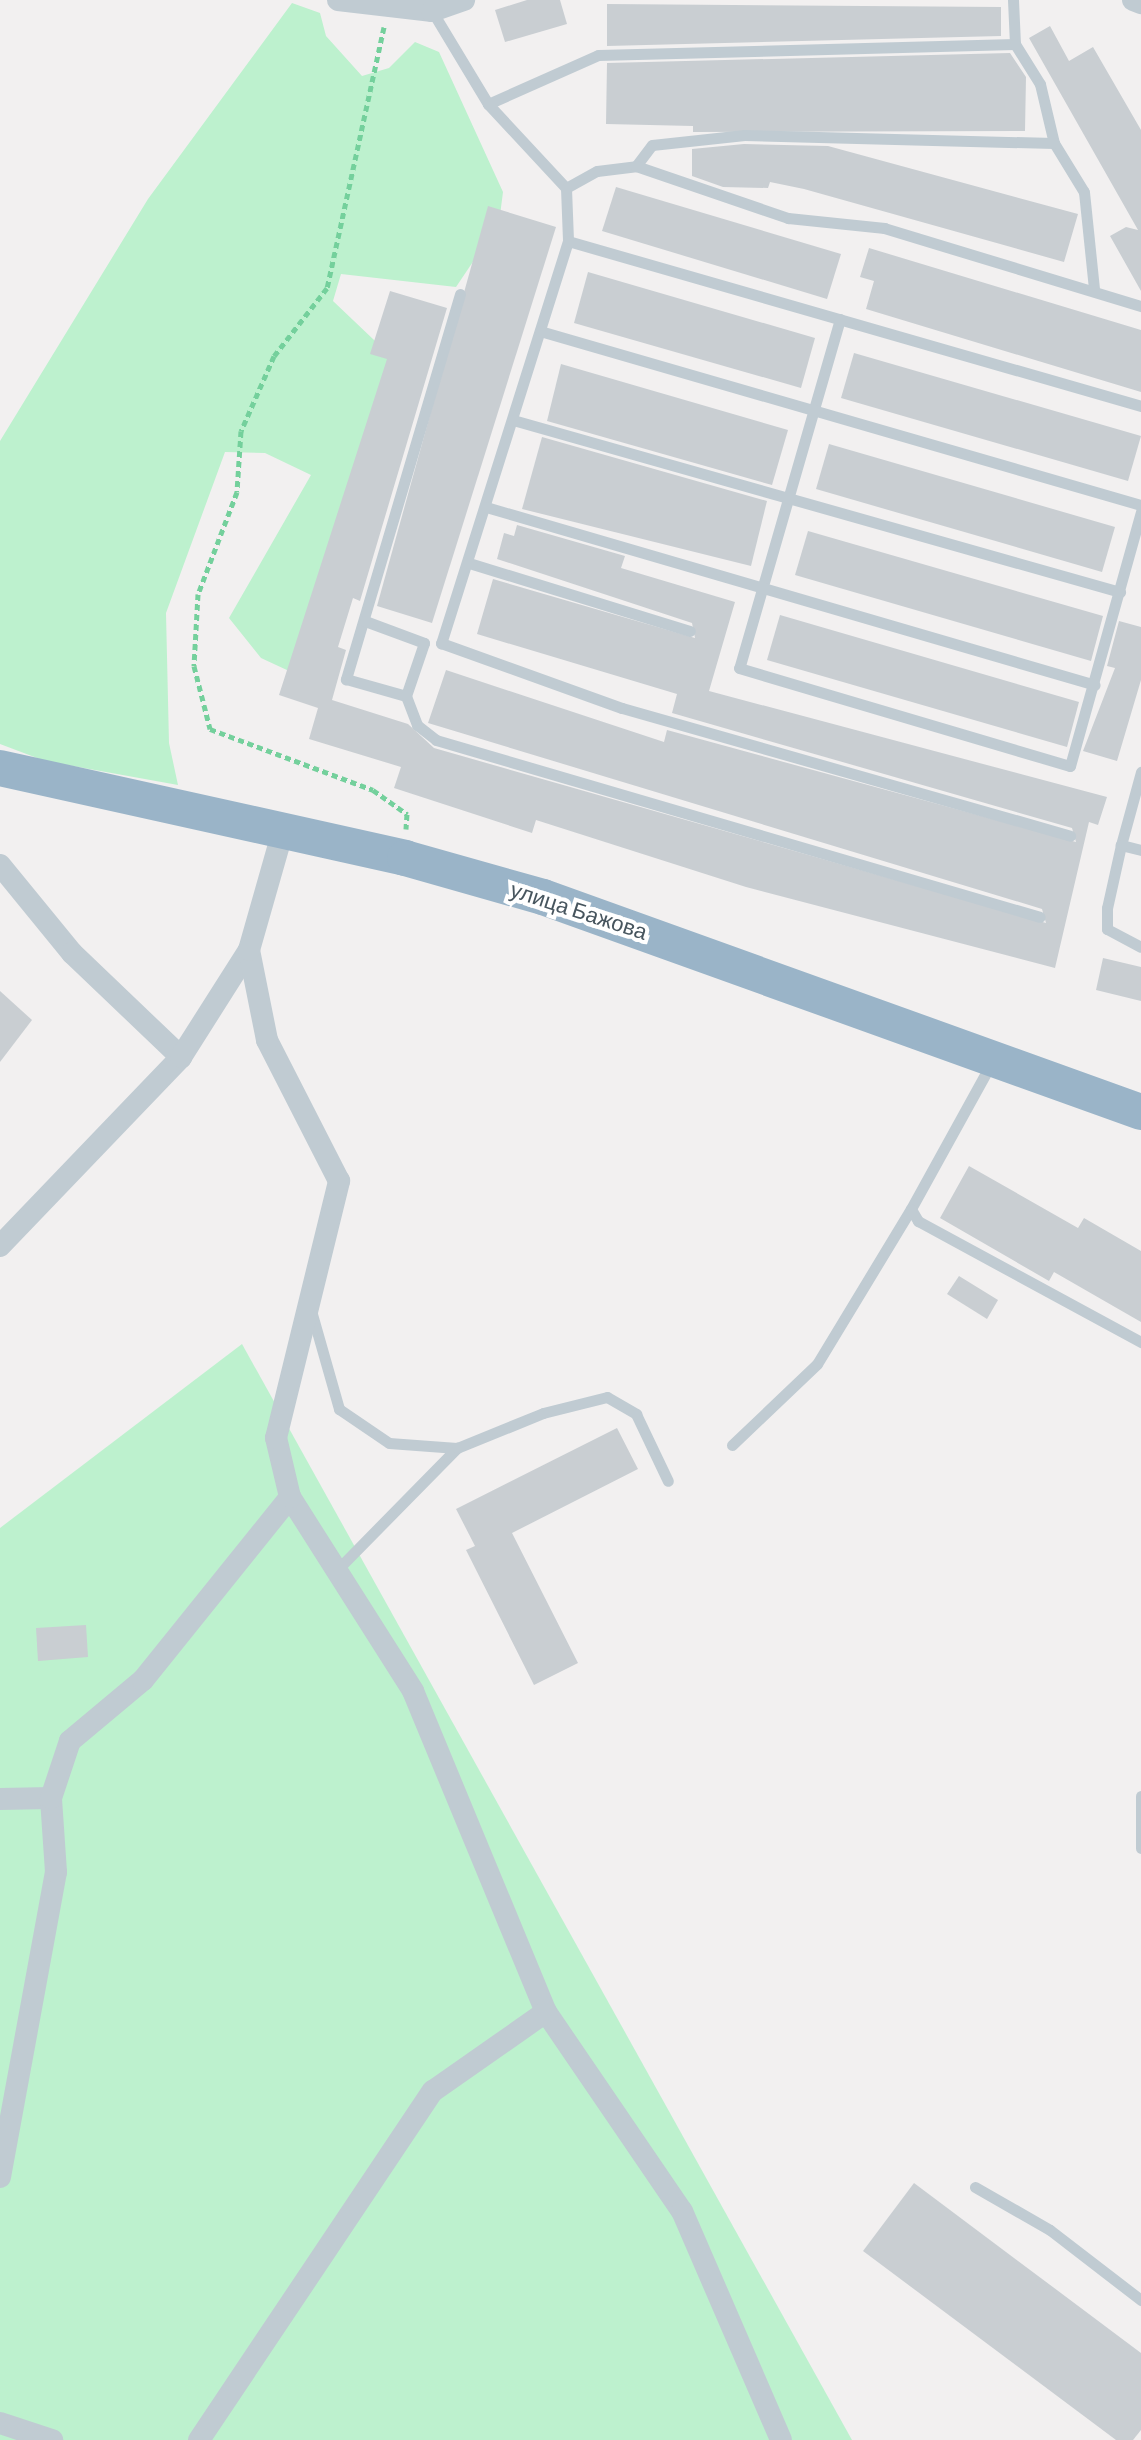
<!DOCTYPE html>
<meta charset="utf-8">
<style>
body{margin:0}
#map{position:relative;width:1141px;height:2440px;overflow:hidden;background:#f2f0f0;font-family:Barlow,sans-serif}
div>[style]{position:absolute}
.green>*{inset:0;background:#bdf1ce}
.building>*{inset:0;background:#c9ced2}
.path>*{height:5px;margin-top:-2.5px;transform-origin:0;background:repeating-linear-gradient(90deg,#74d09c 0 6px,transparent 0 10px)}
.service>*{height:11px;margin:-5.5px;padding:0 5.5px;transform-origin:5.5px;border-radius:5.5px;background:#c0cbd2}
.minor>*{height:22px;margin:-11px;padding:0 11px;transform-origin:11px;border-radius:11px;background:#c0cbd2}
.trunk>*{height:36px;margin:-18px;padding:0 18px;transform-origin:18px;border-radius:18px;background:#9ab4c8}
span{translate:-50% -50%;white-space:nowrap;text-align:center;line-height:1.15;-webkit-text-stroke:8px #fff;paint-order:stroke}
.street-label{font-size:22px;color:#47555e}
</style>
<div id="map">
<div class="green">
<i style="clip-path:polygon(292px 3px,320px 13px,326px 36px,362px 76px,389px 68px,415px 42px,439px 52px,503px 192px,499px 223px,456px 287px,341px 274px,333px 301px,394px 359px,289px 671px,261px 658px,229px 618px,311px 475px,265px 453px,225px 452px,166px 613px,169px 743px,178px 785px,45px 761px,0 744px,0 441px,148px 199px)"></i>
<i style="clip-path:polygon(242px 1344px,852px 2440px,0 2440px,0 1528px)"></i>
</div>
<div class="building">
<i style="clip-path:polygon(527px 0,560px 0,567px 24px,505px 42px,495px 10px)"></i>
<i style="clip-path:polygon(607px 4px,1001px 7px,1001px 36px,607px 46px)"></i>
<i style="clip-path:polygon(1050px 26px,1069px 61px,1093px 47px,1141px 130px,1141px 291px,1110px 236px,1126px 227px,1138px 230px,1029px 38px)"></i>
<i style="clip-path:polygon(1010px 53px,1026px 77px,1025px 131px,693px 132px,693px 126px,606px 124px,607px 63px)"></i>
<i style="clip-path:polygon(744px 144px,828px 146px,1078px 214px,1064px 262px,804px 189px,770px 182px,768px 188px,723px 187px,692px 176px,692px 149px)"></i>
<i style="clip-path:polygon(616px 187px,841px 254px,827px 299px,602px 231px)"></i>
<i style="clip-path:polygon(488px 206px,556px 227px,432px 623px,377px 606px)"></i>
<i style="clip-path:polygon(869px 248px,1141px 330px,1141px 392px,866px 309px,874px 281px,860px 277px)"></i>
<i style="clip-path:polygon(588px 272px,815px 338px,801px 388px,574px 323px)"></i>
<i style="clip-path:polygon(390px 291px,447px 308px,360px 601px,353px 598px,338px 647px,346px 650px,332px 700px,408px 724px,434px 748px,1046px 923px,1042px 909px,428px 723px,446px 670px,664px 742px,667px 730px,1076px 842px,1072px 828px,672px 713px,677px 694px,477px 634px,493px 579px,695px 638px,692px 623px,497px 559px,504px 533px,514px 536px,517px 525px,625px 556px,621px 568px,735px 602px,709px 691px,1107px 797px,1098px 825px,1089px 822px,1055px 968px,746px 887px,536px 820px,532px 833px,394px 788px,401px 767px,309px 739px,318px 708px,279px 695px,387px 359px,370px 354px)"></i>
<i style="clip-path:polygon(854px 353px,1141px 436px,1128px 481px,841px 398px)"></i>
<i style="clip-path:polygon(561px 364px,788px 430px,772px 485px,547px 421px)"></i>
<i style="clip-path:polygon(542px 437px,767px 501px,751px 566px,522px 509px)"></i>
<i style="clip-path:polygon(829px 444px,1115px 527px,1102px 572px,816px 489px)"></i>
<i style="clip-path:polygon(808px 531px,1103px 616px,1091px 661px,795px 575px)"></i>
<i style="clip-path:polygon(780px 615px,1079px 702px,1067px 747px,767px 660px)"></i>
<i style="clip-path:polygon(1119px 621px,1141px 627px,1141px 680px,1117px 761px,1083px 751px,1115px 668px,1107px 666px)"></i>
<i style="clip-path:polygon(1103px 958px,1141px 967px,1141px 1001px,1096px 990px)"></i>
<i style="clip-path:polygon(0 991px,32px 1020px,0 1062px)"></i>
<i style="clip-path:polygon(969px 1166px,1078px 1228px,1084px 1218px,1141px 1251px,1141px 1322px,1054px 1272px,1049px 1281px,940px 1218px)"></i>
<i style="clip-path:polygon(959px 1276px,998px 1300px,987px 1319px,947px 1294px)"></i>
<i style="clip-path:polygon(617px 1428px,638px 1469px,512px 1533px,578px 1663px,534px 1685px,466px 1550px,475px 1546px,456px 1509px)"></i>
<i style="clip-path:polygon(86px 1625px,88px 1657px,38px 1661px,36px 1628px)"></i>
<i style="clip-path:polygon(914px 2183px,1141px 2353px,1141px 2430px,1133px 2440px,1116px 2440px,863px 2251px)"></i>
</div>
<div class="path">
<i style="left:384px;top:27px;width:267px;rotate:102.3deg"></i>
<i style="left:327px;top:288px;width:86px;rotate:127.9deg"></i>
<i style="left:274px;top:356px;width:82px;rotate:113.7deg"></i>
<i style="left:241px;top:431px;width:61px;rotate:93.8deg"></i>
<i style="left:237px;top:492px;width:109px;rotate:110.9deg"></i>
<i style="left:198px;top:594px;width:72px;rotate:93.2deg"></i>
<i style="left:194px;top:666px;width:65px;rotate:75.7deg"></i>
<i style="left:210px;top:729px;width:174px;rotate:20.5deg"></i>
<i style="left:373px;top:790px;width:42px;rotate:35.2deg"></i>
<i style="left:407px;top:814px;width:15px;rotate:94deg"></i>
</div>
<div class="service">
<i style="left:1013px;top:0;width:44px;rotate:87.4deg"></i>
<i style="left:432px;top:11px;width:109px;rotate:58.9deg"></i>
<i style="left:488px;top:104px;width:115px;rotate:47.1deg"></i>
<i style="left:566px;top:188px;width:53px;rotate:87.8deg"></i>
<i style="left:568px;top:241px;width:422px;rotate:107.5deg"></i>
<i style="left:441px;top:643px;width:192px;rotate:19.8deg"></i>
<i style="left:622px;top:708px;width:466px;rotate:15.9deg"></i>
<i style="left:488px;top:104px;width:120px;rotate:-24deg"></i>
<i style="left:598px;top:55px;width:417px;rotate:-1.5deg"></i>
<i style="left:1015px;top:44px;width:47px;rotate:58deg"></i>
<i style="left:1040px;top:84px;width:61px;rotate:76.7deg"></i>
<i style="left:1054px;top:143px;width:57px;rotate:58.5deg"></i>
<i style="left:1084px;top:192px;width:98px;rotate:84.1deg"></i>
<i style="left:636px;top:166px;width:26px;rotate:-53deg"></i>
<i style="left:652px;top:145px;width:93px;rotate:-6.2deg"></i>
<i style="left:744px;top:135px;width:310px;rotate:1.5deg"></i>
<i style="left:566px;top:188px;width:35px;rotate:-29deg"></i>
<i style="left:597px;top:171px;width:39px;rotate:-7deg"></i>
<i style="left:636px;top:166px;width:161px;rotate:18.9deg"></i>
<i style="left:788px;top:218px;width:97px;rotate:5.9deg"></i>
<i style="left:884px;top:228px;width:269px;rotate:16.9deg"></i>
<i style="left:568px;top:241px;width:596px;rotate:16.06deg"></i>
<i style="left:460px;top:294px;width:402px;rotate:106.5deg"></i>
<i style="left:346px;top:679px;width:62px;rotate:15.8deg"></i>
<i style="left:406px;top:696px;width:31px;rotate:69deg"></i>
<i style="left:417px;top:725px;width:24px;rotate:38deg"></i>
<i style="left:436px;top:740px;width:629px;rotate:16.33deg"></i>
<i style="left:840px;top:319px;width:363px;rotate:106.1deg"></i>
<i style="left:739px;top:668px;width:345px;rotate:16.5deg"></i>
<i style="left:1070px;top:766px;width:264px;rotate:-74.4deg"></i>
<i style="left:540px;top:331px;width:626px;rotate:16.15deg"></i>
<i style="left:513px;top:420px;width:631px;rotate:15.82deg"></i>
<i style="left:486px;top:507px;width:634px;rotate:16.29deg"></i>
<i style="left:469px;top:563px;width:231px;rotate:17.1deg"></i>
<i style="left:365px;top:621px;width:63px;rotate:20.4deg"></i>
<i style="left:424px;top:643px;width:56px;rotate:108.8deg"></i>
<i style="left:1121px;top:845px;width:76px;rotate:-74.7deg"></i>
<i style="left:1141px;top:850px;width:21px;rotate:-166deg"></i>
<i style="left:1121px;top:845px;width:65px;rotate:102.5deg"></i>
<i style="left:1107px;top:908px;width:21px;rotate:90deg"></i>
<i style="left:1107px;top:929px;width:38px;rotate:28deg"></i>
<i style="left:992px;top:1062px;width:168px;rotate:118.9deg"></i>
<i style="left:911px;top:1209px;width:14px;rotate:60deg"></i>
<i style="left:918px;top:1221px;width:254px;rotate:28.5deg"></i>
<i style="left:312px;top:1314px;width:99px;rotate:74.1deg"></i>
<i style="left:339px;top:1409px;width:60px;rotate:34.2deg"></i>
<i style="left:389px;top:1443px;width:68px;rotate:4.2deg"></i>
<i style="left:732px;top:1445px;width:117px;rotate:-43.6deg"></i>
<i style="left:817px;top:1364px;width:181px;rotate:-58.8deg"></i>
<i style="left:336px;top:1571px;width:173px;rotate:-45.5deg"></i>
<i style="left:457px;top:1448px;width:93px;rotate:-22.1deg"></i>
<i style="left:543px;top:1413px;width:66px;rotate:-14deg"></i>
<i style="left:607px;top:1397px;width:34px;rotate:30deg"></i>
<i style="left:636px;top:1414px;width:74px;rotate:64.5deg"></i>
<i style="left:1141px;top:1796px;width:52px;rotate:90deg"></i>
<i style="left:975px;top:2187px;width:86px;rotate:29.8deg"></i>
<i style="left:1050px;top:2230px;width:115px;rotate:37.6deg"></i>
</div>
<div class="minor">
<i style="left:338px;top:0;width:95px;rotate:6.7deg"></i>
<i style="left:432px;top:11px;width:34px;rotate:-19deg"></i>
<i style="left:1133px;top:0;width:9px;rotate:21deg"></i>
<i style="left:0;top:865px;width:114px;rotate:50.7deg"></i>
<i style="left:72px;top:953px;width:151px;rotate:43.7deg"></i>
<i style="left:0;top:1246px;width:262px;rotate:-46.2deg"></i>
<i style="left:181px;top:1057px;width:127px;rotate:-57.6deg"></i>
<i style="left:290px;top:1497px;width:230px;rotate:57.6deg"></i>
<i style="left:413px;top:1691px;width:347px;rotate:67.5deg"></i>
<i style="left:546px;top:2012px;width:241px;rotate:55.7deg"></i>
<i style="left:682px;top:2211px;width:249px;rotate:66.6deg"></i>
<i style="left:0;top:1799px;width:51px;rotate:-1.1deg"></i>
<i style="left:0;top:2177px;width:310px;rotate:-79.6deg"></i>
<i style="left:56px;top:1872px;width:74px;rotate:-93.9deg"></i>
<i style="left:51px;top:1798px;width:60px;rotate:-71.6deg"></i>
<i style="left:70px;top:1741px;width:95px;rotate:-39.9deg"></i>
<i style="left:143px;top:1680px;width:235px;rotate:-51.2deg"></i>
<i style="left:290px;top:1497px;width:61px;rotate:-103.3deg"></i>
<i style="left:276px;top:1438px;width:265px;rotate:-76.2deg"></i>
<i style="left:339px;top:1181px;width:158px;rotate:-117.1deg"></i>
<i style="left:267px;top:1040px;width:92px;rotate:-101.3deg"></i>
<i style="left:249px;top:950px;width:121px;rotate:-74.1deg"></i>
<i style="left:0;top:2423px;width:55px;rotate:18.1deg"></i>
<i style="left:199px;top:2440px;width:420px;rotate:-56.2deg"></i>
<i style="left:433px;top:2091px;width:138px;rotate:-35deg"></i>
</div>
<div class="trunk">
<i style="left:0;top:768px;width:415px;rotate:12.5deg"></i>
<i style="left:405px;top:858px;width:143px;rotate:15.8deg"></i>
<i style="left:543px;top:897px;width:635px;rotate:19.78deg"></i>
</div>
<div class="street-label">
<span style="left:579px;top:910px;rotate:18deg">улица Бажова</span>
</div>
</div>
